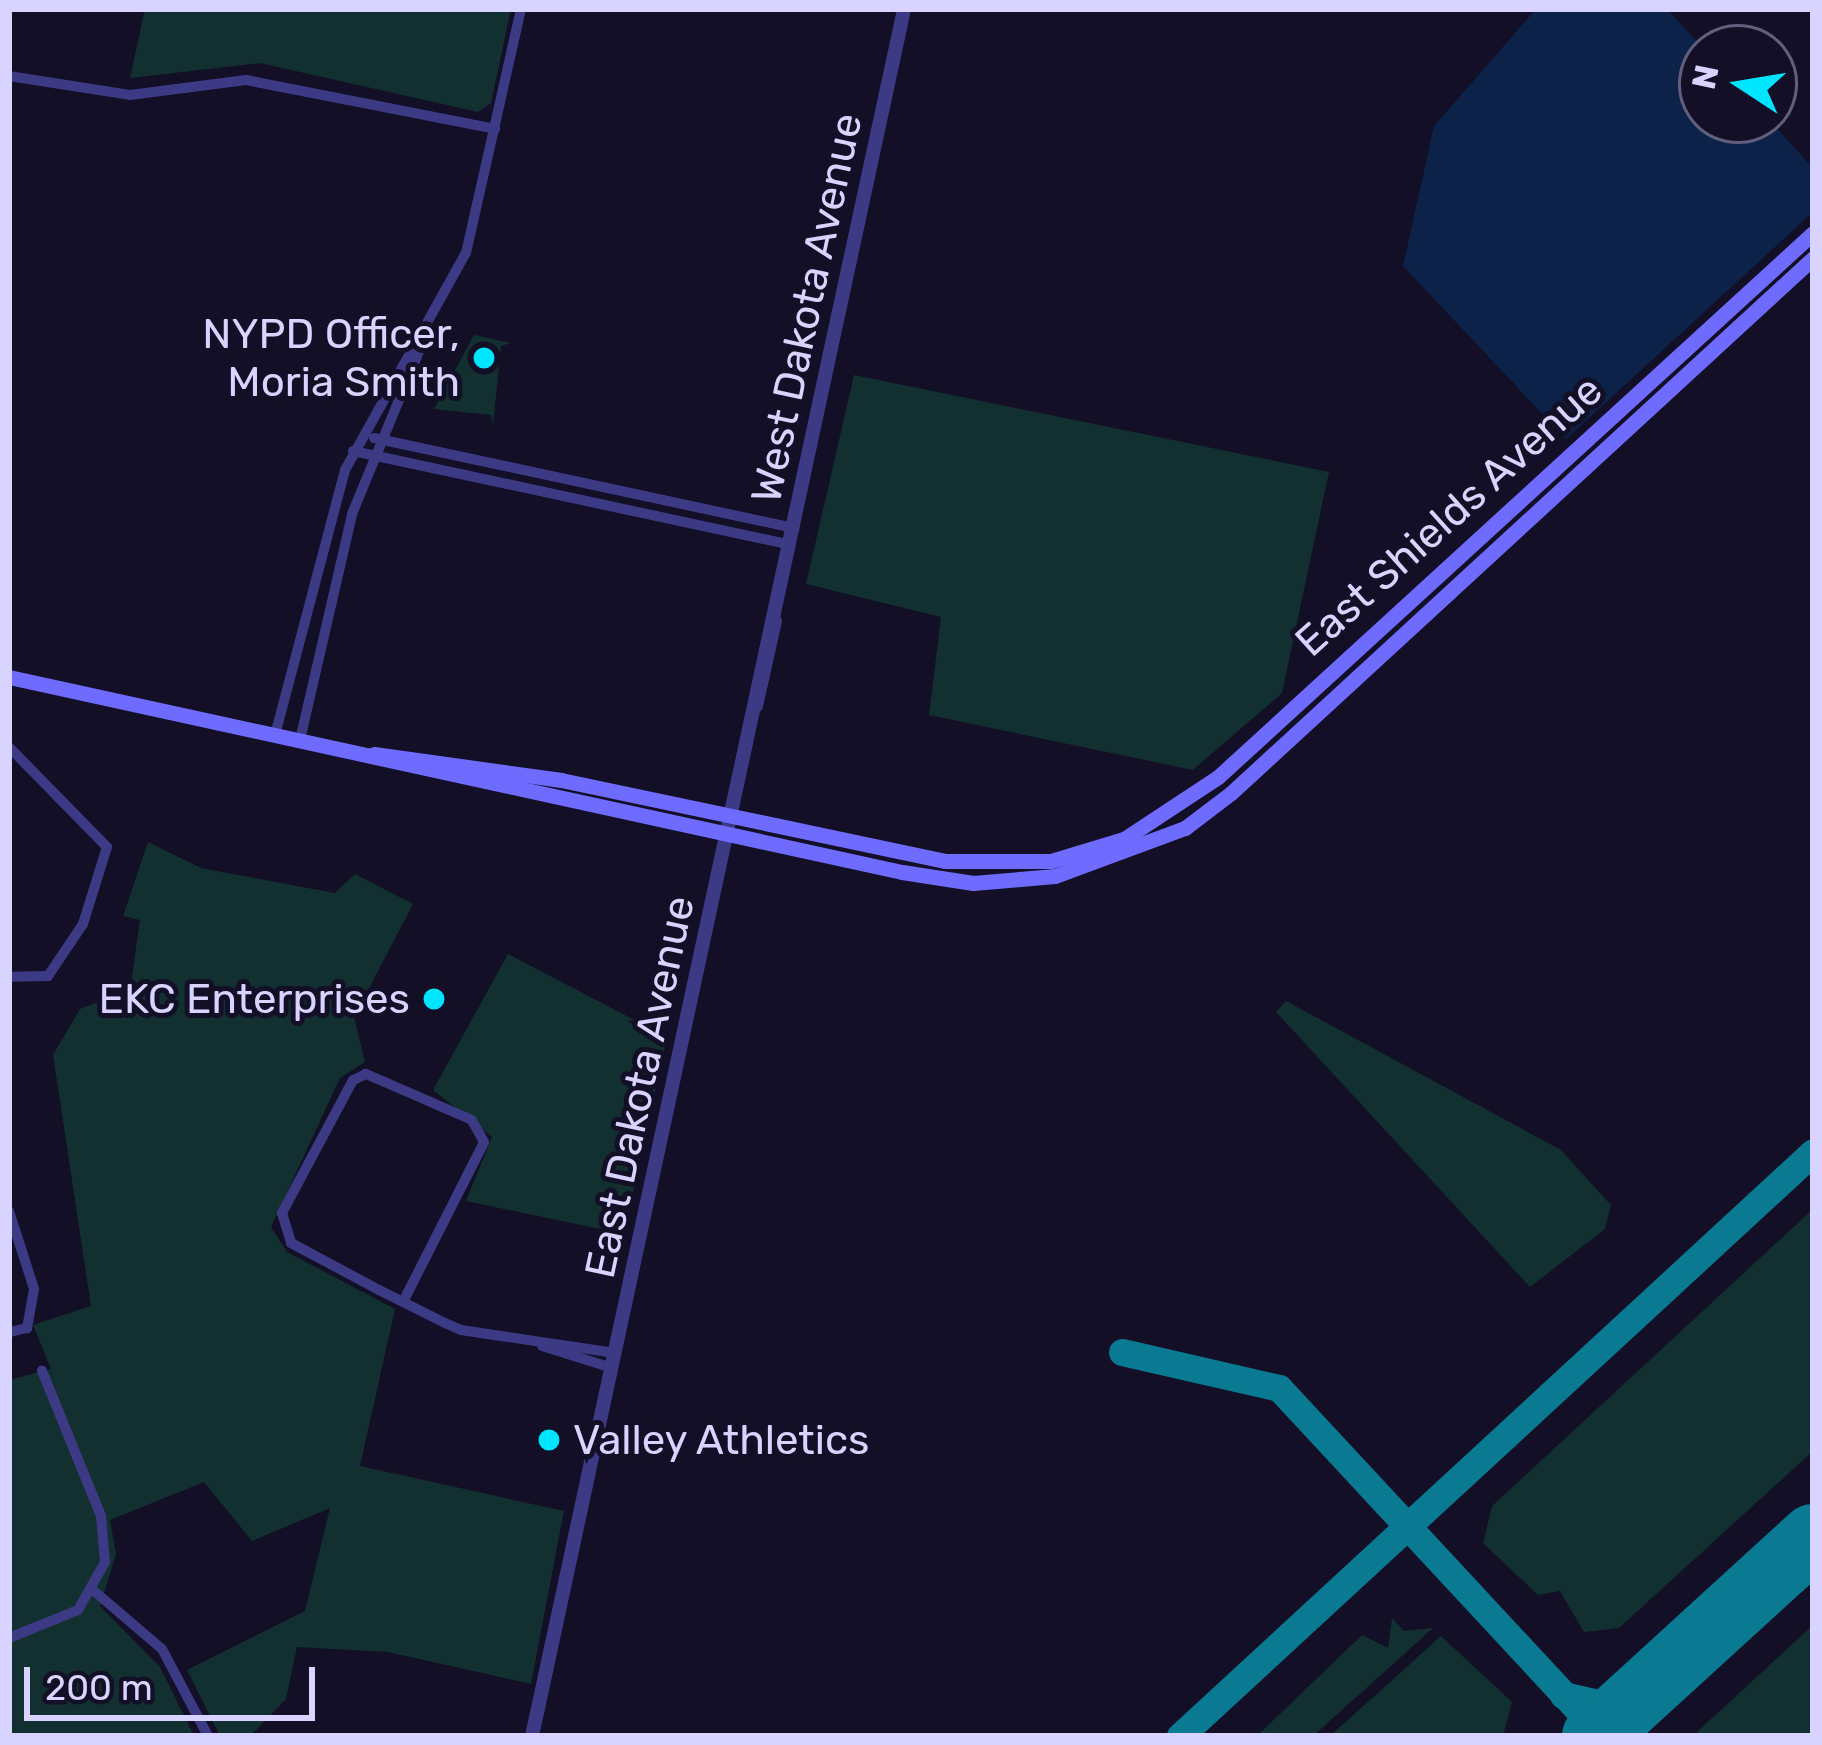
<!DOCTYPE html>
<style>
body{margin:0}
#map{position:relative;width:1822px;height:1745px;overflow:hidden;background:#130f26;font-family:Rubik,sans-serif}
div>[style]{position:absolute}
.green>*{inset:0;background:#12302f}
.water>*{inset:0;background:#0c2248}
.taxiway>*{height:27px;margin:-13.5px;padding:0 13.5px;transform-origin:13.5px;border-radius:13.5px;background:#0a7a92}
.runway>*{height:66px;margin:-33px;padding:0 33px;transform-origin:33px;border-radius:33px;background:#0a7a92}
.minor>*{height:10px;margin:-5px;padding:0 5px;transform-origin:5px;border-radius:5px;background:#3d3a85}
.tertiary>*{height:14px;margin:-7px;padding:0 7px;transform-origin:7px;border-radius:7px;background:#3d3a85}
.secondary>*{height:15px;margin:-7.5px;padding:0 7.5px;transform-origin:7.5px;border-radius:7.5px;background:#6f6bff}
.dots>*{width:33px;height:33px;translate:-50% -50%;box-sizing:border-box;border:6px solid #130f26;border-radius:50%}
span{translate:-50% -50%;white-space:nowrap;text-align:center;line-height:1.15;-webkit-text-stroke:10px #130f26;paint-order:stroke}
.street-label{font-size:42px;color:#d9d4ff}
.poi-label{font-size:42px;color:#d9d4ff}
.right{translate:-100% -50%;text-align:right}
.left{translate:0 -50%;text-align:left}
.frame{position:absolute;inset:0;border:12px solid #d9d4ff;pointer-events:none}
.north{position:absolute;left:1678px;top:24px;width:120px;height:120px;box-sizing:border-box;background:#130f26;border:3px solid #625e7d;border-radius:50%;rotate:282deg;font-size:33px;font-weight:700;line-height:48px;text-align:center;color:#d9d4ff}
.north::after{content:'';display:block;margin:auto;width:42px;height:54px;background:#00e5ff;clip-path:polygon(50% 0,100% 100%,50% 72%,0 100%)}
.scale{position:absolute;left:24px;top:1667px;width:291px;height:54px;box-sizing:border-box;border:6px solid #d9d4ff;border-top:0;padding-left:15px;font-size:36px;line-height:42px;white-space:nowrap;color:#d9d4ff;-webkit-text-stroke:9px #130f26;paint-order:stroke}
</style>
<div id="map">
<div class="green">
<i style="clip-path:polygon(145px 9px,511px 9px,491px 103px,478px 112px,260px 63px,130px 78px)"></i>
<i style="clip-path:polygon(474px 335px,511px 343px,501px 346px,493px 425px,491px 415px,434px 409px)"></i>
<i style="clip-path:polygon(854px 375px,1329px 472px,1282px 693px,1193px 770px,929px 715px,941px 617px,806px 584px)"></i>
<i style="clip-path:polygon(148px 842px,201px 868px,335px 893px,355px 874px,413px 904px,354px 1017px,365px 1062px,340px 1078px,271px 1227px,287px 1252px,395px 1309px,360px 1466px,564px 1511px,531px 1684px,388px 1652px,297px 1647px,286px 1699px,250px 1736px,220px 1736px,187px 1670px,305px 1611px,330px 1508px,252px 1541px,204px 1482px,110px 1520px,116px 1554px,100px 1606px,160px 1667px,194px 1736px,9px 1736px,9px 1380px,51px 1369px,33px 1325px,91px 1306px,53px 1055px,80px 1009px,130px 990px,140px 920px,123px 916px)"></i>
<i style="clip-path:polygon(508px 954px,667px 1037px,624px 1234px,466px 1201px,492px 1137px,433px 1090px)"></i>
<i style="clip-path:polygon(1286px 1001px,1561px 1150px,1611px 1205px,1605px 1229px,1530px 1287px,1276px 1012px)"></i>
<i style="clip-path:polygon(1813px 1209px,1813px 1451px,1619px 1628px,1584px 1632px,1560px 1591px,1538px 1595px,1483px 1543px,1492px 1506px)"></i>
<i style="clip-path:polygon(1392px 1618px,1404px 1631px,1433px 1628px,1313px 1736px,1257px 1736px,1362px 1635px,1388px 1648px)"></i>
<i style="clip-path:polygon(1813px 1625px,1813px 1736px,1696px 1736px,1698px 1731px)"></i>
<i style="clip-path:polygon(1441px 1636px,1512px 1702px,1503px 1736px,1330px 1736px)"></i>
</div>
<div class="water">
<i style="clip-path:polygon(1536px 9px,1667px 9px,1703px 48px,1702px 120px,1769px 120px,1813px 168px,1813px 212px,1566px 439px,1403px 266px,1434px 126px)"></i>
</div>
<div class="taxiway">
<i style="left:1122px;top:1352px;width:161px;rotate:12.9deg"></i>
<i style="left:1279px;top:1388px;width:475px;rotate:47.1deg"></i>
<i style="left:1563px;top:1695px;width:40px;rotate:13deg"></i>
<i style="left:1602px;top:1704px;width:40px;rotate:-13deg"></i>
<i style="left:1180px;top:1736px;width:861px;rotate:-42.69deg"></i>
<i style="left:1628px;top:1736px;width:43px;rotate:-72.4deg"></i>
</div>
<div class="runway">
<i style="left:1595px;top:1736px;width:295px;rotate:-42.4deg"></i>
</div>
<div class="minor">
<i style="left:9px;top:76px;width:122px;rotate:8.9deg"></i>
<i style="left:130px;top:95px;width:117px;rotate:-7.4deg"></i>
<i style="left:246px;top:80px;width:254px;rotate:11.1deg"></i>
<i style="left:374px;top:438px;width:430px;rotate:12.1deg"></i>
<i style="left:353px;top:451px;width:447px;rotate:12.1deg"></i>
<i style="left:275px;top:735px;width:274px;rotate:-75.2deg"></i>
<i style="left:345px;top:470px;width:248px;rotate:-60.9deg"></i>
<i style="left:466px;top:253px;width:250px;rotate:-77.3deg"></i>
<i style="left:300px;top:740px;width:232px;rotate:-77deg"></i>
<i style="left:352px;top:514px;width:184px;rotate:-67.6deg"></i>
<i style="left:9px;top:747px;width:140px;rotate:45.6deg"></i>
<i style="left:107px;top:847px;width:81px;rotate:107.3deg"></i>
<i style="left:83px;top:924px;width:63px;rotate:123.9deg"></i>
<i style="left:48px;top:976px;width:39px;rotate:179deg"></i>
<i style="left:9px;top:1211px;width:82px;rotate:72.2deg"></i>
<i style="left:34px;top:1289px;width:40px;rotate:100deg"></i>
<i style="left:27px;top:1328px;width:18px;rotate:167deg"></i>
<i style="left:403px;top:1302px;width:179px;rotate:-63.1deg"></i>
<i style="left:484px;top:1142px;width:25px;rotate:-119deg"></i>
<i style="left:472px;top:1120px;width:116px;rotate:-156.5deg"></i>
<i style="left:366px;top:1074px;width:14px;rotate:155deg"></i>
<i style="left:353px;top:1080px;width:151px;rotate:118.1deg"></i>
<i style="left:282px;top:1213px;width:31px;rotate:73deg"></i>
<i style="left:291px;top:1243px;width:100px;rotate:28.1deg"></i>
<i style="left:379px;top:1290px;width:74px;rotate:26.6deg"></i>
<i style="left:445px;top:1323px;width:17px;rotate:24deg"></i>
<i style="left:461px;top:1330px;width:156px;rotate:8.5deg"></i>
<i style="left:542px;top:1346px;width:73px;rotate:17.4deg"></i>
<i style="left:94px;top:1591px;width:89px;rotate:40.5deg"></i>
<i style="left:162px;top:1649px;width:98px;rotate:62.1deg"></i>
<i style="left:9px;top:1638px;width:74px;rotate:-22.1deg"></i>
<i style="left:78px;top:1610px;width:55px;rotate:-60.6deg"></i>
<i style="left:105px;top:1562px;width:46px;rotate:-95deg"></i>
<i style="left:101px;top:1516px;width:157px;rotate:-112.1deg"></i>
</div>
<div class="tertiary">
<i style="left:756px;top:706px;width:87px;rotate:-77.4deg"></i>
<i style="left:532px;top:1736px;width:1767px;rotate:-77.84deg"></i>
</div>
<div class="secondary">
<i style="left:9px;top:677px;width:914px;rotate:12.32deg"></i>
<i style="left:902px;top:872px;width:72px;rotate:8.8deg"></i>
<i style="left:973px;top:883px;width:82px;rotate:-4.9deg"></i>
<i style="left:1055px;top:876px;width:139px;rotate:-20.3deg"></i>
<i style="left:1185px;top:828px;width:58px;rotate:-37.3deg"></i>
<i style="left:1231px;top:793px;width:791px;rotate:-42.59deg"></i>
<i style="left:374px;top:754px;width:189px;rotate:7.9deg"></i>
<i style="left:561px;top:780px;width:392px;rotate:11.9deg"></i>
<i style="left:945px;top:861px;width:106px"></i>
<i style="left:1051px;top:861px;width:76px;rotate:-16.8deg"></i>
<i style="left:1124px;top:839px;width:113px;rotate:-33.4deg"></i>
<i style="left:1218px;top:777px;width:806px;rotate:-42.44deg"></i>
</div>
<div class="dots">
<i style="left:484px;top:358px;background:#00e5ff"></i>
<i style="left:434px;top:999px;background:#00e5ff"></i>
<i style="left:549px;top:1440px;background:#00e5ff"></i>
</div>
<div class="street-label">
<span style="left:807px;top:308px;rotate:-78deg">West Dakota Avenue</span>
<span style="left:1449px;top:516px;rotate:-42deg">East Shields Avenue</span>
<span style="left:640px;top:1087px;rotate:-78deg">East Dakota Avenue</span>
</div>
<div class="poi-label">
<span class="right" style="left:460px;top:358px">NYPD Officer,<br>Moria Smith</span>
<span class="right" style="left:410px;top:999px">EKC Enterprises</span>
<span class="left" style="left:573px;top:1440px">Valley Athletics</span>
</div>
<div class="frame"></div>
<div class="north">N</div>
<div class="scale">200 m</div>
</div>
